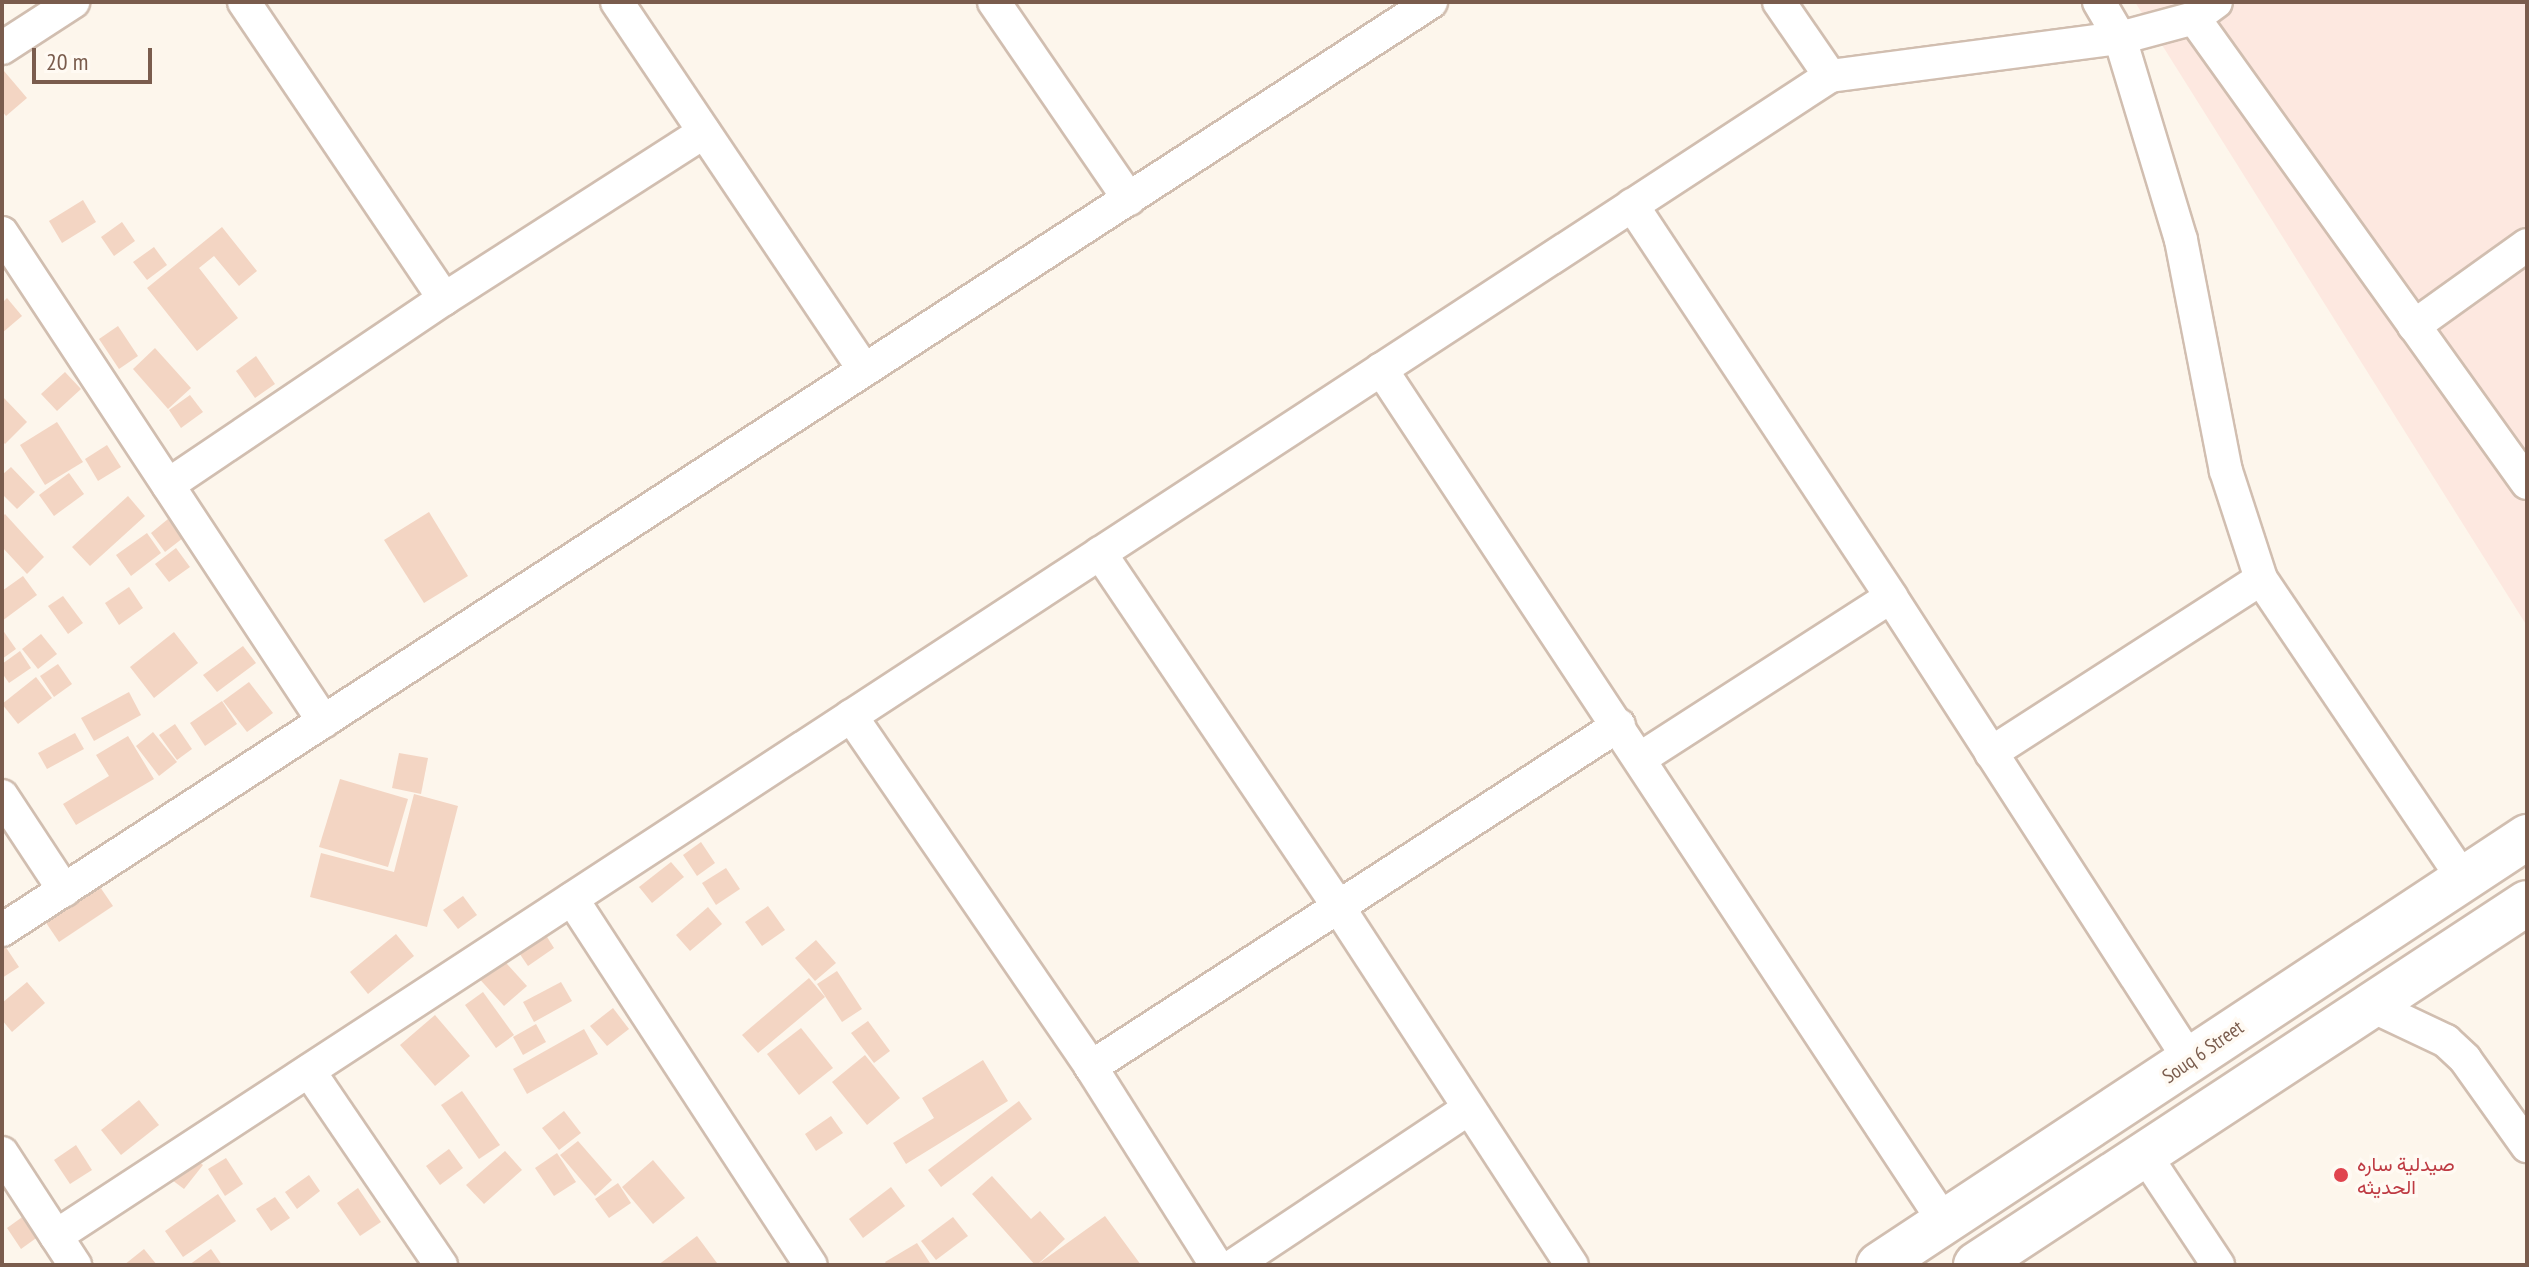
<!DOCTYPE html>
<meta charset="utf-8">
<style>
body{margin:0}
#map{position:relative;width:2529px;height:1267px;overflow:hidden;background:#fdf6ec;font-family:"PT Sans Narrow",Vazirmatn,sans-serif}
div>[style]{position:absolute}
.commercial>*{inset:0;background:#fde8e0}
.building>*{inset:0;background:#f3d5c3}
.roads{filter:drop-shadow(2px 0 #d1beb0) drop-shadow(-2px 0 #d1beb0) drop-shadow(0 2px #d1beb0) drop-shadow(0 -2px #d1beb0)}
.street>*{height:32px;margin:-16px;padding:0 16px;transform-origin:16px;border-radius:16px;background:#fff}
.secondary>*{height:44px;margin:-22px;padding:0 22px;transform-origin:22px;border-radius:22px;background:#fff}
.dots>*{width:22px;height:22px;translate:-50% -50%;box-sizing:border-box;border:4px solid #fffaf3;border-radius:50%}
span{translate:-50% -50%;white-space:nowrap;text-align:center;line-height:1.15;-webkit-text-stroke:7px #fffaf3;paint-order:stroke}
.street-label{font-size:20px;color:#7a5c4d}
.health-label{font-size:20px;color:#be3a42}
.left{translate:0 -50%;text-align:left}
.frame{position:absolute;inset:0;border:4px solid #7a5c4d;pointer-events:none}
.scale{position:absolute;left:32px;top:48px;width:120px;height:36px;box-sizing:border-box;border:4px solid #7a5c4d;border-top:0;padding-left:10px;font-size:24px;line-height:28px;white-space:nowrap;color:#7a5c4d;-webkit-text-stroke:6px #fffaf3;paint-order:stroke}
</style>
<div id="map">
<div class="commercial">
<i style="clip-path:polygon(2135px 2px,2527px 2px,2527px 626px)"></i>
</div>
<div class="building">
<i style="clip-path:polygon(4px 71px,27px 98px,6px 116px,2px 111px)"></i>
<i style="clip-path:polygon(83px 200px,96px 222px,62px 243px,49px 221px)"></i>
<i style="clip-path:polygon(122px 222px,135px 241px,114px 256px,101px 237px)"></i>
<i style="clip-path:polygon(222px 227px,257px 271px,239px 286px,214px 256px,199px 268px,238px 318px,197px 351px,147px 288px)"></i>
<i style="clip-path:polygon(154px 247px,167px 265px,147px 280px,133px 262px)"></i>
<i style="clip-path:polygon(7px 298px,22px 316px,2px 333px,2px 303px)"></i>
<i style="clip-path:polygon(118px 326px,138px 356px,119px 369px,99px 339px)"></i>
<i style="clip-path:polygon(155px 348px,191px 388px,168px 409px,133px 369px)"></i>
<i style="clip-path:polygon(256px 356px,275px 384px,255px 398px,236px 371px)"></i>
<i style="clip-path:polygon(65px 372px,81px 389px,57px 411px,41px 394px)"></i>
<i style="clip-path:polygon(190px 395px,203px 412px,181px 428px,169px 410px)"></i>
<i style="clip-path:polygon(2px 396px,27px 422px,5px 444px,2px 441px)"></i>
<i style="clip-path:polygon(57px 422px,83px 462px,45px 485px,20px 445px)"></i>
<i style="clip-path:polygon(107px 445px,121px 467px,98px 481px,85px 459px)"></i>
<i style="clip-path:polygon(11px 467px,35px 492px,17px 509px,2px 494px,2px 475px)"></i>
<i style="clip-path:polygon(69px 473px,84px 494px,54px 516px,39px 495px)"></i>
<i style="clip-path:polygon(128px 496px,145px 516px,90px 566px,72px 547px)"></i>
<i style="clip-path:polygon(429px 512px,468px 576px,424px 603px,384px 540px)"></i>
<i style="clip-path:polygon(5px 514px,44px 557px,27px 574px,2px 547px,2px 517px)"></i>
<i style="clip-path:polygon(168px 519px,183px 538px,165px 552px,151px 533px)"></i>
<i style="clip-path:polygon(147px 533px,161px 553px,131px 576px,116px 555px)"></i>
<i style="clip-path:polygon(176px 548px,190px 567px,169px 582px,155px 564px)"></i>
<i style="clip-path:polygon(23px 576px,37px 595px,2px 621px,2px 591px)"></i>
<i style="clip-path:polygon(129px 587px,143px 608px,119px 625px,105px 603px)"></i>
<i style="clip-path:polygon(63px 596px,83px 623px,68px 634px,48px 606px)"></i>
<i style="clip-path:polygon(2px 629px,16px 649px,2px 659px)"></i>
<i style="clip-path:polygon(174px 632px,198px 663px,154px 698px,130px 667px)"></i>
<i style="clip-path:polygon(41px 634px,57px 654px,38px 669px,22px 649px)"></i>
<i style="clip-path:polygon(243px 646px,256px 663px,217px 692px,203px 675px)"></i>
<i style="clip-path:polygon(20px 651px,31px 668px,9px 683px,2px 673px,2px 664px)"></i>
<i style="clip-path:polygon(58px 664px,72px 684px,54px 697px,40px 676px)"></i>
<i style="clip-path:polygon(36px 677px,52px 698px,18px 724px,2px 704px)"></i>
<i style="clip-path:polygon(249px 682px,273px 713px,247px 732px,223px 701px)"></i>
<i style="clip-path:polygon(129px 692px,141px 715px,94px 741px,81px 718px)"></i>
<i style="clip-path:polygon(222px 701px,237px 724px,205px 746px,190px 723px)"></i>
<i style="clip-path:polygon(175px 724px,192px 749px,177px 760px,159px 735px)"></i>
<i style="clip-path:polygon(153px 732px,177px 762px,159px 776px,136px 746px)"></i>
<i style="clip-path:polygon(75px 733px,84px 749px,47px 769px,38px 753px)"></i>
<i style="clip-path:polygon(128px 736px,154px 779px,76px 825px,63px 804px,109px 776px,96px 755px)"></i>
<i style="clip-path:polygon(399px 753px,428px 758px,421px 794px,392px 788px)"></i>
<i style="clip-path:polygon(340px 779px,408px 799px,388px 867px,319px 847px)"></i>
<i style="clip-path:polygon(414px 794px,458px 806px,427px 927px,310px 897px,321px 853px,394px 872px)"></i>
<i style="clip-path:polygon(701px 842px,715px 863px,697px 876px,683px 855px)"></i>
<i style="clip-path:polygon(671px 862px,684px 877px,652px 903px,639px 887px)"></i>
<i style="clip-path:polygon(726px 868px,740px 889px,716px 905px,702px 883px)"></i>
<i style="clip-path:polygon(98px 884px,113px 906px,59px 942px,30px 899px)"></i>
<i style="clip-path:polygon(463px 896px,477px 915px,458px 929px,443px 910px)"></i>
<i style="clip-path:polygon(768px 906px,785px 930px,762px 946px,745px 922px)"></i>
<i style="clip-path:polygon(708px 907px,722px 924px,690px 951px,676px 935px)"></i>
<i style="clip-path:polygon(542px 929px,554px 948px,528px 966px,515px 947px)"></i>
<i style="clip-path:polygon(396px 934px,414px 956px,368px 994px,350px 972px)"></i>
<i style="clip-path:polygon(816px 940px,836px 963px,815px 981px,795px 958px)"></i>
<i style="clip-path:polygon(5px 946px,19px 967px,2px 978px,2px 948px)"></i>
<i style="clip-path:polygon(498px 954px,527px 986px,504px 1006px,475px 974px)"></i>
<i style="clip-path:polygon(837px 971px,862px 1009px,842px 1022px,817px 984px)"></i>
<i style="clip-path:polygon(809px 978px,825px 997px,758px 1053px,742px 1035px)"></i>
<i style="clip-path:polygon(27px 982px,45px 1003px,12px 1032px,2px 1020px,2px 1003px)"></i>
<i style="clip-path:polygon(561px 982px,572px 1001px,534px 1022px,523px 1002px)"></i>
<i style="clip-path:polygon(483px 992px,514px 1035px,496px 1048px,465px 1005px)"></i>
<i style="clip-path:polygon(613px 1008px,629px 1029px,607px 1046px,590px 1026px)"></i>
<i style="clip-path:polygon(435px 1015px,470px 1056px,435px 1086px,400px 1045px)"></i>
<i style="clip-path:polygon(868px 1021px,890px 1051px,874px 1063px,851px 1033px)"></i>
<i style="clip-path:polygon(536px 1024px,546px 1042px,523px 1055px,513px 1037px)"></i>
<i style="clip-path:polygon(801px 1028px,833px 1068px,799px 1095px,767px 1054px)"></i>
<i style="clip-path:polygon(584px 1029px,598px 1054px,527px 1094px,513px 1069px)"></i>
<i style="clip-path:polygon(865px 1055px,900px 1098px,867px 1125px,832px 1082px)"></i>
<i style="clip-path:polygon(983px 1060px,1008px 1101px,906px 1164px,893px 1143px,934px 1118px,922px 1098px)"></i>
<i style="clip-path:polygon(462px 1091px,500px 1145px,479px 1159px,441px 1105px)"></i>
<i style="clip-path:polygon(139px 1100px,159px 1125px,121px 1155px,101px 1130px)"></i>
<i style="clip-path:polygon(1019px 1101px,1032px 1119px,941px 1187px,928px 1170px)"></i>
<i style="clip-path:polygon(564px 1111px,581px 1133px,559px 1150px,542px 1128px)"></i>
<i style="clip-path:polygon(831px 1116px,843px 1133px,816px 1151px,805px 1134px)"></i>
<i style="clip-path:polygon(578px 1141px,612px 1180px,595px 1196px,560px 1155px)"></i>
<i style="clip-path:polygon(76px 1145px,92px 1170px,70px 1184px,54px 1160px)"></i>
<i style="clip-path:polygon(449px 1149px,463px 1168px,440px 1185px,426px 1166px)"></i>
<i style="clip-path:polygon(505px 1151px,522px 1170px,484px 1204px,466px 1185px)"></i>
<i style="clip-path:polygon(187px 1153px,203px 1165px,184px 1189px,168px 1177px)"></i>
<i style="clip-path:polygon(557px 1153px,576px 1182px,554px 1196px,535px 1168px)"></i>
<i style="clip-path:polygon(226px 1158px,243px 1184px,225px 1196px,208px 1169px)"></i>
<i style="clip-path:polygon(653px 1160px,685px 1198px,653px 1224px,622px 1187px)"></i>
<i style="clip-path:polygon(309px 1175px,320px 1191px,297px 1209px,285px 1192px)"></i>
<i style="clip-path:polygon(992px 1176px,1031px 1219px,1040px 1211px,1065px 1239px,1038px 1264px,1105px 1216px,1141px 1265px,1035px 1265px,972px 1194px)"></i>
<i style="clip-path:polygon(618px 1183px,631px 1203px,609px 1218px,595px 1199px)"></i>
<i style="clip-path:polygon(891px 1187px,905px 1206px,863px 1238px,849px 1219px)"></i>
<i style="clip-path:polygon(358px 1188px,381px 1222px,360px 1236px,337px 1203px)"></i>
<i style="clip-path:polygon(218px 1194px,236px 1221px,183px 1257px,165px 1231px)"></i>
<i style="clip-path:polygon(275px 1197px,290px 1218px,271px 1231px,256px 1209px)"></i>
<i style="clip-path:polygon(32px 1210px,46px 1231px,21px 1249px,7px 1228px)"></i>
<i style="clip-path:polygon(953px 1217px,968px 1236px,936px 1260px,921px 1241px)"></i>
<i style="clip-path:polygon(697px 1236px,717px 1263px,714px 1265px,658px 1265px)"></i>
<i style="clip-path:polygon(917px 1243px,930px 1263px,887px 1265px,885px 1262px)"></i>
<i style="clip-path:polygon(144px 1249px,157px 1265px,124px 1265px)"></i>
<i style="clip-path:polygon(211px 1249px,222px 1265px,189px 1265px)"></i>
</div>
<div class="roads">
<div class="street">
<i style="left:244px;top:2px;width:358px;rotate:56deg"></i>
<i style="left:617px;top:2px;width:443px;rotate:56.1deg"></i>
<i style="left:994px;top:2px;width:239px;rotate:55.6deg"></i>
<i style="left:1779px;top:2px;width:90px;rotate:55.4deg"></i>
<i style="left:2099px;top:2px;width:42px;rotate:59.7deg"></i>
<i style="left:2120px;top:38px;width:211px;rotate:73.2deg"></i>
<i style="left:2181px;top:240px;width:235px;rotate:79deg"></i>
<i style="left:2226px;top:471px;width:114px;rotate:72deg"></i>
<i style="left:2261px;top:579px;width:363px;rotate:56deg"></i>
<i style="left:2194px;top:18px;width:572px;rotate:54.39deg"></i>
<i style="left:2px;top:48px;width:85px;rotate:-32.9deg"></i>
<i style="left:1632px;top:205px;width:470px;rotate:56.5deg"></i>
<i style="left:1891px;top:597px;width:553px;rotate:57.17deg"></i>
<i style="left:2px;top:233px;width:585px;rotate:56.64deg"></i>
<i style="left:2414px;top:326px;width:139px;rotate:-35.6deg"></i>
<i style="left:1381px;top:369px;width:1023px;rotate:56.56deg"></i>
<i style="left:168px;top:485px;width:333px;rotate:-34deg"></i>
<i style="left:444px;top:299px;width:309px;rotate:-32.7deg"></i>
<i style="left:1100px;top:553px;width:424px;rotate:56deg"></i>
<i style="left:1337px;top:905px;width:430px;rotate:56.9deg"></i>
<i style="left:851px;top:716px;width:425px;rotate:55.6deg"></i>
<i style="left:1091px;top:1067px;width:234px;rotate:57.7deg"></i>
<i style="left:1991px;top:753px;width:321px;rotate:-32.8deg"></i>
<i style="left:1641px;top:758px;width:297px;rotate:-32.8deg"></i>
<i style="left:2px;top:796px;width:113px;rotate:56.6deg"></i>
<i style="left:572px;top:899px;width:437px;rotate:56.9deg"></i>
<i style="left:2px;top:930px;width:1704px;rotate:-33deg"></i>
<i style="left:2372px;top:1006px;width:82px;rotate:25.3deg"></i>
<i style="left:2446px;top:1041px;width:26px;rotate:43deg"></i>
<i style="left:2465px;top:1059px;width:107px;rotate:54.5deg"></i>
<i style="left:1091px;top:1067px;width:629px;rotate:-32.93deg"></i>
<i style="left:309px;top:1071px;width:235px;rotate:55.8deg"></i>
<i style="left:2px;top:1153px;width:134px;rotate:56.9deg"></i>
<i style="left:2145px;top:1155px;width:132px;rotate:56.4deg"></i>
<i style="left:56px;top:1236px;width:2120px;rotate:-33.18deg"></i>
<i style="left:1830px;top:76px;width:292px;rotate:-7.5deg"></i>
<i style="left:2120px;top:38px;width:77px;rotate:-15.1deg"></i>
<i style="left:2194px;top:18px;width:27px;rotate:-36deg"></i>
<i style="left:1234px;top:1265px;width:281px;rotate:-33.7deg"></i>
</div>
<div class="secondary">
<i style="left:1879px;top:1265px;width:777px;rotate:-33.44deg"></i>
<i style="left:1976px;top:1265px;width:659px;rotate:-33.3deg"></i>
</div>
</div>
<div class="dots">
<i style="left:2341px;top:1175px;background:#e0444e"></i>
</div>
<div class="street-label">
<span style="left:2203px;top:1052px;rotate:-35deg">Souq 6 Street</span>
</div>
<div class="health-label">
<span class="left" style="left:2357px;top:1176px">صيدلية ساره<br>الحديثه</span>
</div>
<div class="frame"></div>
<div class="scale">20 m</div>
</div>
